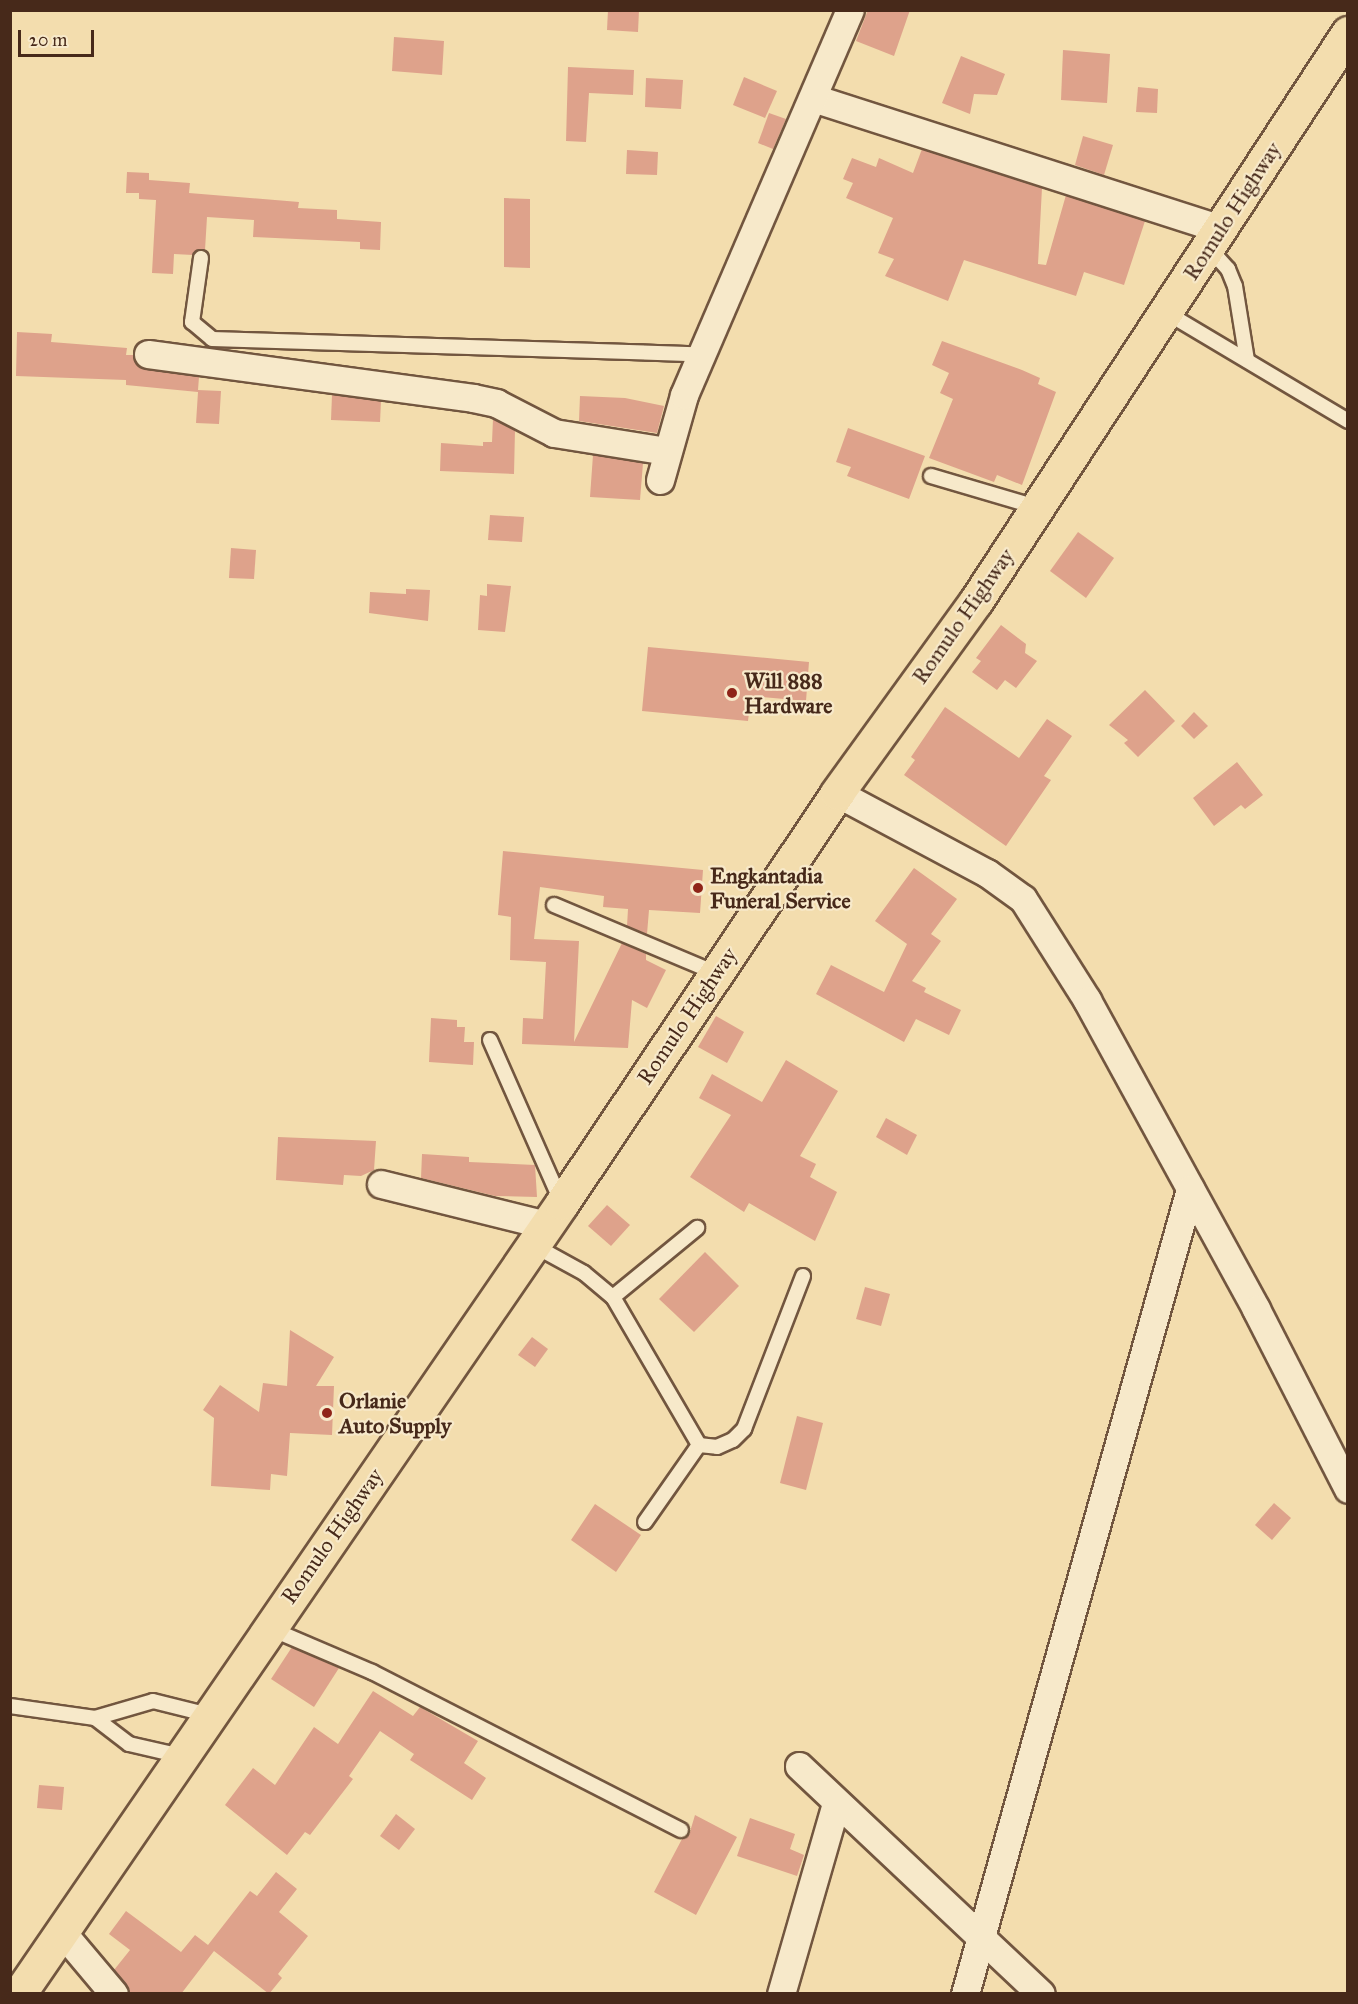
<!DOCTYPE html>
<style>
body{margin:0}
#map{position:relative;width:1358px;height:2004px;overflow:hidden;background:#f3ddae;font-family:"IM FELL Great Primer",serif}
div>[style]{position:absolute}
.building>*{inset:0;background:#dea28b}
.roads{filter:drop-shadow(2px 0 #72563f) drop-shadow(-2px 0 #72563f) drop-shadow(0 2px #72563f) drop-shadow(0 -2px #72563f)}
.service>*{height:14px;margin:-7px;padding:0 7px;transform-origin:7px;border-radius:7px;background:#f7e9ca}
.minor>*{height:27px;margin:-13.5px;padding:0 13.5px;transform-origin:13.5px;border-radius:13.5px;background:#f7e9ca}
.trunk>*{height:33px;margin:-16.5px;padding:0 16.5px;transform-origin:16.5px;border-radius:16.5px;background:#f3ddae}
.dots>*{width:16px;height:16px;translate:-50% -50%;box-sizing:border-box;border:3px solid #f7e9ca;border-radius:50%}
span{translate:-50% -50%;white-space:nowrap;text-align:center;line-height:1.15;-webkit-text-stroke:4.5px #f7e9ca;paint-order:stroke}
.street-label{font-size:22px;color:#47291a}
.poi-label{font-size:22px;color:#47291a;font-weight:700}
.left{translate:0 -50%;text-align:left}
.frame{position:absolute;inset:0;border:12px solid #47291a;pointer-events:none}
.scale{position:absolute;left:18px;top:30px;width:76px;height:27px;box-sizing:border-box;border:3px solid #47291a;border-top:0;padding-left:8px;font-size:18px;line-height:21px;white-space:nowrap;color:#47291a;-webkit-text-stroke:4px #f7e9ca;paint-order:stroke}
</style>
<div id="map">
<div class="building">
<i style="clip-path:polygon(608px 10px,639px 10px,638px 32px,607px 30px)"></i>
<i style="clip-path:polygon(868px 10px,910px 10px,894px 56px,856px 41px)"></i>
<i style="clip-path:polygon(394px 37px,444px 41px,442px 75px,392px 71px)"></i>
<i style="clip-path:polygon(1063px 50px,1110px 54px,1107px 103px,1061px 100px)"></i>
<i style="clip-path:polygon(961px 56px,1005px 74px,997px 95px,974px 94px,970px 114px,942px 103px)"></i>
<i style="clip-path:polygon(568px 67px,634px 70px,633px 95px,589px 93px,586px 142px,566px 141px)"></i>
<i style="clip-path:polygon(744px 77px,777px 91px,765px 118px,733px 105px)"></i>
<i style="clip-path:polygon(646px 78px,683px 80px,681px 109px,645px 107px)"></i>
<i style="clip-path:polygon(1138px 87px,1158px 89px,1157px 113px,1136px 112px)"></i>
<i style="clip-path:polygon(769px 113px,786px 119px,773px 149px,758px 143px)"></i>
<i style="clip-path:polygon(1083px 136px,1113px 145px,1104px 175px,1075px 165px)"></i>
<i style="clip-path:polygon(922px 149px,1042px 188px,1038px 264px,1046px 265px,1066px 195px,1145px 221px,1124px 285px,1084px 272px,1076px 296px,964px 260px,948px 301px,885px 276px,894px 259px,878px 253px,893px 218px,846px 198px,853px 183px,843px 179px,852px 158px,876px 167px,879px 158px,913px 173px)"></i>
<i style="clip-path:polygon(627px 150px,658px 152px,657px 175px,626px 174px)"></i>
<i style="clip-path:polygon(127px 172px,149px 173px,149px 180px,190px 183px,189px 193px,299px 202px,298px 208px,337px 210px,337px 219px,381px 222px,380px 250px,360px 249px,360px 242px,253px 237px,254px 220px,207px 217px,205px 250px,198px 250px,193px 255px,174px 254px,173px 274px,152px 273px,156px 200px,139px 199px,139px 193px,126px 193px)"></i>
<i style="clip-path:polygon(504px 198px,530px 199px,530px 268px,504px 267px)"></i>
<i style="clip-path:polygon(17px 332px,52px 334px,51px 342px,127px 348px,126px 355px,133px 355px,138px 366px,145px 369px,199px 377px,198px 390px,221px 391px,219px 424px,196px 423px,198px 392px,126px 385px,126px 380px,16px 376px)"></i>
<i style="clip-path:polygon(942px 341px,1022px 370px,1040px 378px,1038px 384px,1056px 392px,1022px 485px,997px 475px,994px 482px,929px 458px,953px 399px,940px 393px,949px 373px,932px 365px)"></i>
<i style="clip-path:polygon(332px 395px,381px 401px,380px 422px,331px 420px)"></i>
<i style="clip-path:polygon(580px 396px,625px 398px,664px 406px,657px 433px,579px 421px)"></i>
<i style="clip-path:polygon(493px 419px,515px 430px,514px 474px,440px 471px,441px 443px,483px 446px,483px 442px,492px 442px)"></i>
<i style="clip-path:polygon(848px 428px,925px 456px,909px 499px,847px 476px,851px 467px,836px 462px)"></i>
<i style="clip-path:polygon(593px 455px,643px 463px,640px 500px,590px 497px)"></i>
<i style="clip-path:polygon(490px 515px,524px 517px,522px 542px,488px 540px)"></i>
<i style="clip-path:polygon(1078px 532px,1114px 558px,1086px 598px,1050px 571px)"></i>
<i style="clip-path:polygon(231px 548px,256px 550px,254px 579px,229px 578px)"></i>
<i style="clip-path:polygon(487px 584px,511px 586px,505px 632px,478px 630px,480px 595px,487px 596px)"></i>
<i style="clip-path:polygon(406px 589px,430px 590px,428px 621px,369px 613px,370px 592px,406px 594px)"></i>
<i style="clip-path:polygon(1001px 625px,1026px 644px,1025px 653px,1037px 661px,1016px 688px,1005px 680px,997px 690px,972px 672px,981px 661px,976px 658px)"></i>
<i style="clip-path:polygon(648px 647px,809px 662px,806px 701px,751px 696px,748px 721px,642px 711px)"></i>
<i style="clip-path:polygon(1145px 690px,1175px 721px,1138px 757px,1124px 743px,1128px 740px,1109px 725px)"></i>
<i style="clip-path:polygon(945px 707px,1019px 758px,1047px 719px,1072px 736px,1044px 776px,1051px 780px,1006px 846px,904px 775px,915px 760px,911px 757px)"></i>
<i style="clip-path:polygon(1194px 712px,1208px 726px,1194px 739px,1181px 726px)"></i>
<i style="clip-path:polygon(1237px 762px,1263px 795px,1245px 809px,1241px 805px,1214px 826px,1193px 798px)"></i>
<i style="clip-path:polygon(503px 851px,703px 870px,700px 913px,649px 910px,647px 934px,627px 926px,628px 909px,603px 907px,604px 896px,540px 887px,534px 939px,579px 941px,574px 1042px,622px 943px,646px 954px,646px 960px,666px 970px,647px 1008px,632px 1000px,628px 1048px,522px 1044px,523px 1018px,543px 1019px,546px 962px,510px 960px,511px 917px,498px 915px)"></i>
<i style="clip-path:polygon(914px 868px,957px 899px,931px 934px,941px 941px,912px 981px,926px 988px,924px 992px,961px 1010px,949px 1035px,916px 1019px,904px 1042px,816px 994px,831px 965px,884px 992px,907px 944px,875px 921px)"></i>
<i style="clip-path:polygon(716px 1016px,744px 1032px,727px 1063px,698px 1047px)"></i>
<i style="clip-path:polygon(431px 1018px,457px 1020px,457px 1027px,465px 1027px,464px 1042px,474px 1042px,473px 1065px,429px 1062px)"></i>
<i style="clip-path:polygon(786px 1060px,838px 1091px,800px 1156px,816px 1164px,810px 1177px,837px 1192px,815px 1241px,749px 1203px,744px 1212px,690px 1177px,731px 1115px,699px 1098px,712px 1074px,762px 1102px)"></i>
<i style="clip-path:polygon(886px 1118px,917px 1135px,907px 1155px,876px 1137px)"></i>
<i style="clip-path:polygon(278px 1137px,376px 1141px,374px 1170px,361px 1176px,344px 1175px,343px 1185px,276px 1180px)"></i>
<i style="clip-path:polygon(422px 1154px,469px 1157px,469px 1162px,535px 1165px,537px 1197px,495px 1196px,421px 1178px)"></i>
<i style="clip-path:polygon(607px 1205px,630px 1225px,611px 1246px,588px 1226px)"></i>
<i style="clip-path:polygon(705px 1252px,739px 1286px,694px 1332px,659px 1299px)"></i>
<i style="clip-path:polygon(865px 1287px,890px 1294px,881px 1326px,856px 1319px)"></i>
<i style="clip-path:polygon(290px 1330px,334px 1357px,316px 1386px,334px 1386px,332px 1435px,290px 1433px,287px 1476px,271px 1474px,270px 1490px,211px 1486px,214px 1418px,203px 1410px,220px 1385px,259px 1412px,263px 1383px,287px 1386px)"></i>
<i style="clip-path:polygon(532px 1337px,548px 1349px,535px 1367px,518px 1355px)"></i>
<i style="clip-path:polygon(797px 1416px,823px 1423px,806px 1490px,780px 1483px)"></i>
<i style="clip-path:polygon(1274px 1503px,1291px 1518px,1272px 1540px,1255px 1525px)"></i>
<i style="clip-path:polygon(595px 1504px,641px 1535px,616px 1572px,571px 1540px)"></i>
<i style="clip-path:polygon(292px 1647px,339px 1668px,314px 1707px,271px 1679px)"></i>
<i style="clip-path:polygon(373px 1691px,413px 1716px,420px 1707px,478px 1741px,464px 1763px,486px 1778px,472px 1800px,410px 1760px,414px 1754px,380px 1731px,349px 1776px,353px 1779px,310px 1835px,305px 1832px,287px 1855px,225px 1805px,253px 1768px,275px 1785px,314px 1727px,338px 1744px)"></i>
<i style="clip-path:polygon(39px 1785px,64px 1787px,62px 1810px,37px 1808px)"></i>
<i style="clip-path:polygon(396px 1814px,415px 1829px,399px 1850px,380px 1836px)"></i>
<i style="clip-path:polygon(695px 1815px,737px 1837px,696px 1915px,654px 1892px,682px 1839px,689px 1835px)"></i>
<i style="clip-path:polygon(750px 1818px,795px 1834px,790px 1849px,804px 1855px,797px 1876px,737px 1856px)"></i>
<i style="clip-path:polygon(276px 1872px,297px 1889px,279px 1912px,308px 1936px,278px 1974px,282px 1978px,269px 1994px,214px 1951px,181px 1994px,129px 1994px,114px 1970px,130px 1950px,109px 1934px,126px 1911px,181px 1952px,195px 1935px,208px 1945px,250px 1891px,257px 1896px)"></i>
</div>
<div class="roads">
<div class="service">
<i style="left:1208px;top:247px;width:30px;rotate:48deg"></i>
<i style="left:1228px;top:269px;width:18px;rotate:68deg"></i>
<i style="left:1235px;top:286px;width:75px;rotate:80.8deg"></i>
<i style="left:201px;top:258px;width:65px;rotate:98deg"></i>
<i style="left:192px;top:322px;width:26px;rotate:40deg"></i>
<i style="left:212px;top:339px;width:490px;rotate:1.8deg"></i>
<i style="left:1167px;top:313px;width:211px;rotate:30.8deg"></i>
<i style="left:931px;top:476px;width:109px;rotate:16.4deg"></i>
<i style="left:554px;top:905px;width:176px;rotate:22.8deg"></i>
<i style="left:490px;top:1040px;width:176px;rotate:66.2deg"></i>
<i style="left:533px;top:1245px;width:58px;rotate:28.8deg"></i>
<i style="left:584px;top:1273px;width:38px;rotate:40deg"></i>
<i style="left:613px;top:1297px;width:171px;rotate:59.8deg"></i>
<i style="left:699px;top:1445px;width:18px;rotate:6deg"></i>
<i style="left:717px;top:1447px;width:17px;rotate:-24deg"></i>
<i style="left:733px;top:1440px;width:16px;rotate:-45deg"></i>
<i style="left:744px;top:1429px;width:164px;rotate:-68.9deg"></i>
<i style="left:613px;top:1297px;width:109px;rotate:-39.4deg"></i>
<i style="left:645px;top:1522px;width:94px;rotate:-55deg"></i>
<i style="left:269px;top:1628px;width:112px;rotate:23.1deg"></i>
<i style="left:372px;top:1672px;width:347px;rotate:27.1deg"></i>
<i style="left:10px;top:1706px;width:86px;rotate:8deg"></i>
<i style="left:95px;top:1718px;width:60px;rotate:-16.3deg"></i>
<i style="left:153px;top:1701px;width:58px;rotate:14deg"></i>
<i style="left:95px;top:1718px;width:43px;rotate:37.4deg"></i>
<i style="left:129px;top:1744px;width:53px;rotate:13deg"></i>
</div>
<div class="minor">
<i style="left:813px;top:98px;width:426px;rotate:17.8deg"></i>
<i style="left:148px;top:354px;width:328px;rotate:7.7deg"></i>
<i style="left:473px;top:398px;width:24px;rotate:12deg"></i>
<i style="left:496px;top:403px;width:65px;rotate:27.3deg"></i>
<i style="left:554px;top:433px;width:114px;rotate:9.1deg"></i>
<i style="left:660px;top:480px;width:88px;rotate:-74.2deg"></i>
<i style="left:684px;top:395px;width:419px;rotate:-66.7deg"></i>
<i style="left:837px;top:793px;width:170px;rotate:28.1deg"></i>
<i style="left:987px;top:873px;width:44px;rotate:35.8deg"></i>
<i style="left:1023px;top:899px;width:120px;rotate:57.6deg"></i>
<i style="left:1087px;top:1000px;width:352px;rotate:61.3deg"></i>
<i style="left:1256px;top:1309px;width:202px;rotate:62.9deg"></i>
<i style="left:381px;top:1184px;width:171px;rotate:13.9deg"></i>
<i style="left:799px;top:1766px;width:332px;rotate:43.3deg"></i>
<i style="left:61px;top:1931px;width:82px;rotate:49.9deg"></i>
<i style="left:781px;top:1994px;width:199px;rotate:-73.9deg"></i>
<i style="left:965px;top:1994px;width:836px;rotate:-74.38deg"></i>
</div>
<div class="trunk">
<i style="left:19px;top:1994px;width:959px;rotate:-55.53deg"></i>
<i style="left:562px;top:1203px;width:494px;rotate:-56.1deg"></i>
<i style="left:837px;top:793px;width:237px;rotate:-54.1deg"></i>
<i style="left:976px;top:601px;width:679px;rotate:-56.78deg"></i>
</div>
</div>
<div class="dots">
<i style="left:732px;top:693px;background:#8f2418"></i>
<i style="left:698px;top:888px;background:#8f2418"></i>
<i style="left:327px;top:1413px;background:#8f2418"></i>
</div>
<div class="street-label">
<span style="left:1232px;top:211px;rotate:-57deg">Romulo Highway</span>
<span style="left:963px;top:616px;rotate:-55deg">Romulo Highway</span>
<span style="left:687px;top:1016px;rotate:-56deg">Romulo Highway</span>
<span style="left:332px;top:1536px;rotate:-55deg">Romulo Highway</span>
</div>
<div class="poi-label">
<span class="left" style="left:744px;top:693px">Will 888<br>Hardware</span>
<span class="left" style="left:710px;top:888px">Engkantadia<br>Funeral Service</span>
<span class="left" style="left:339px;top:1413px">Orlanie<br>Auto Supply</span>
</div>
<div class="frame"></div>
<div class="scale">20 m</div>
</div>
